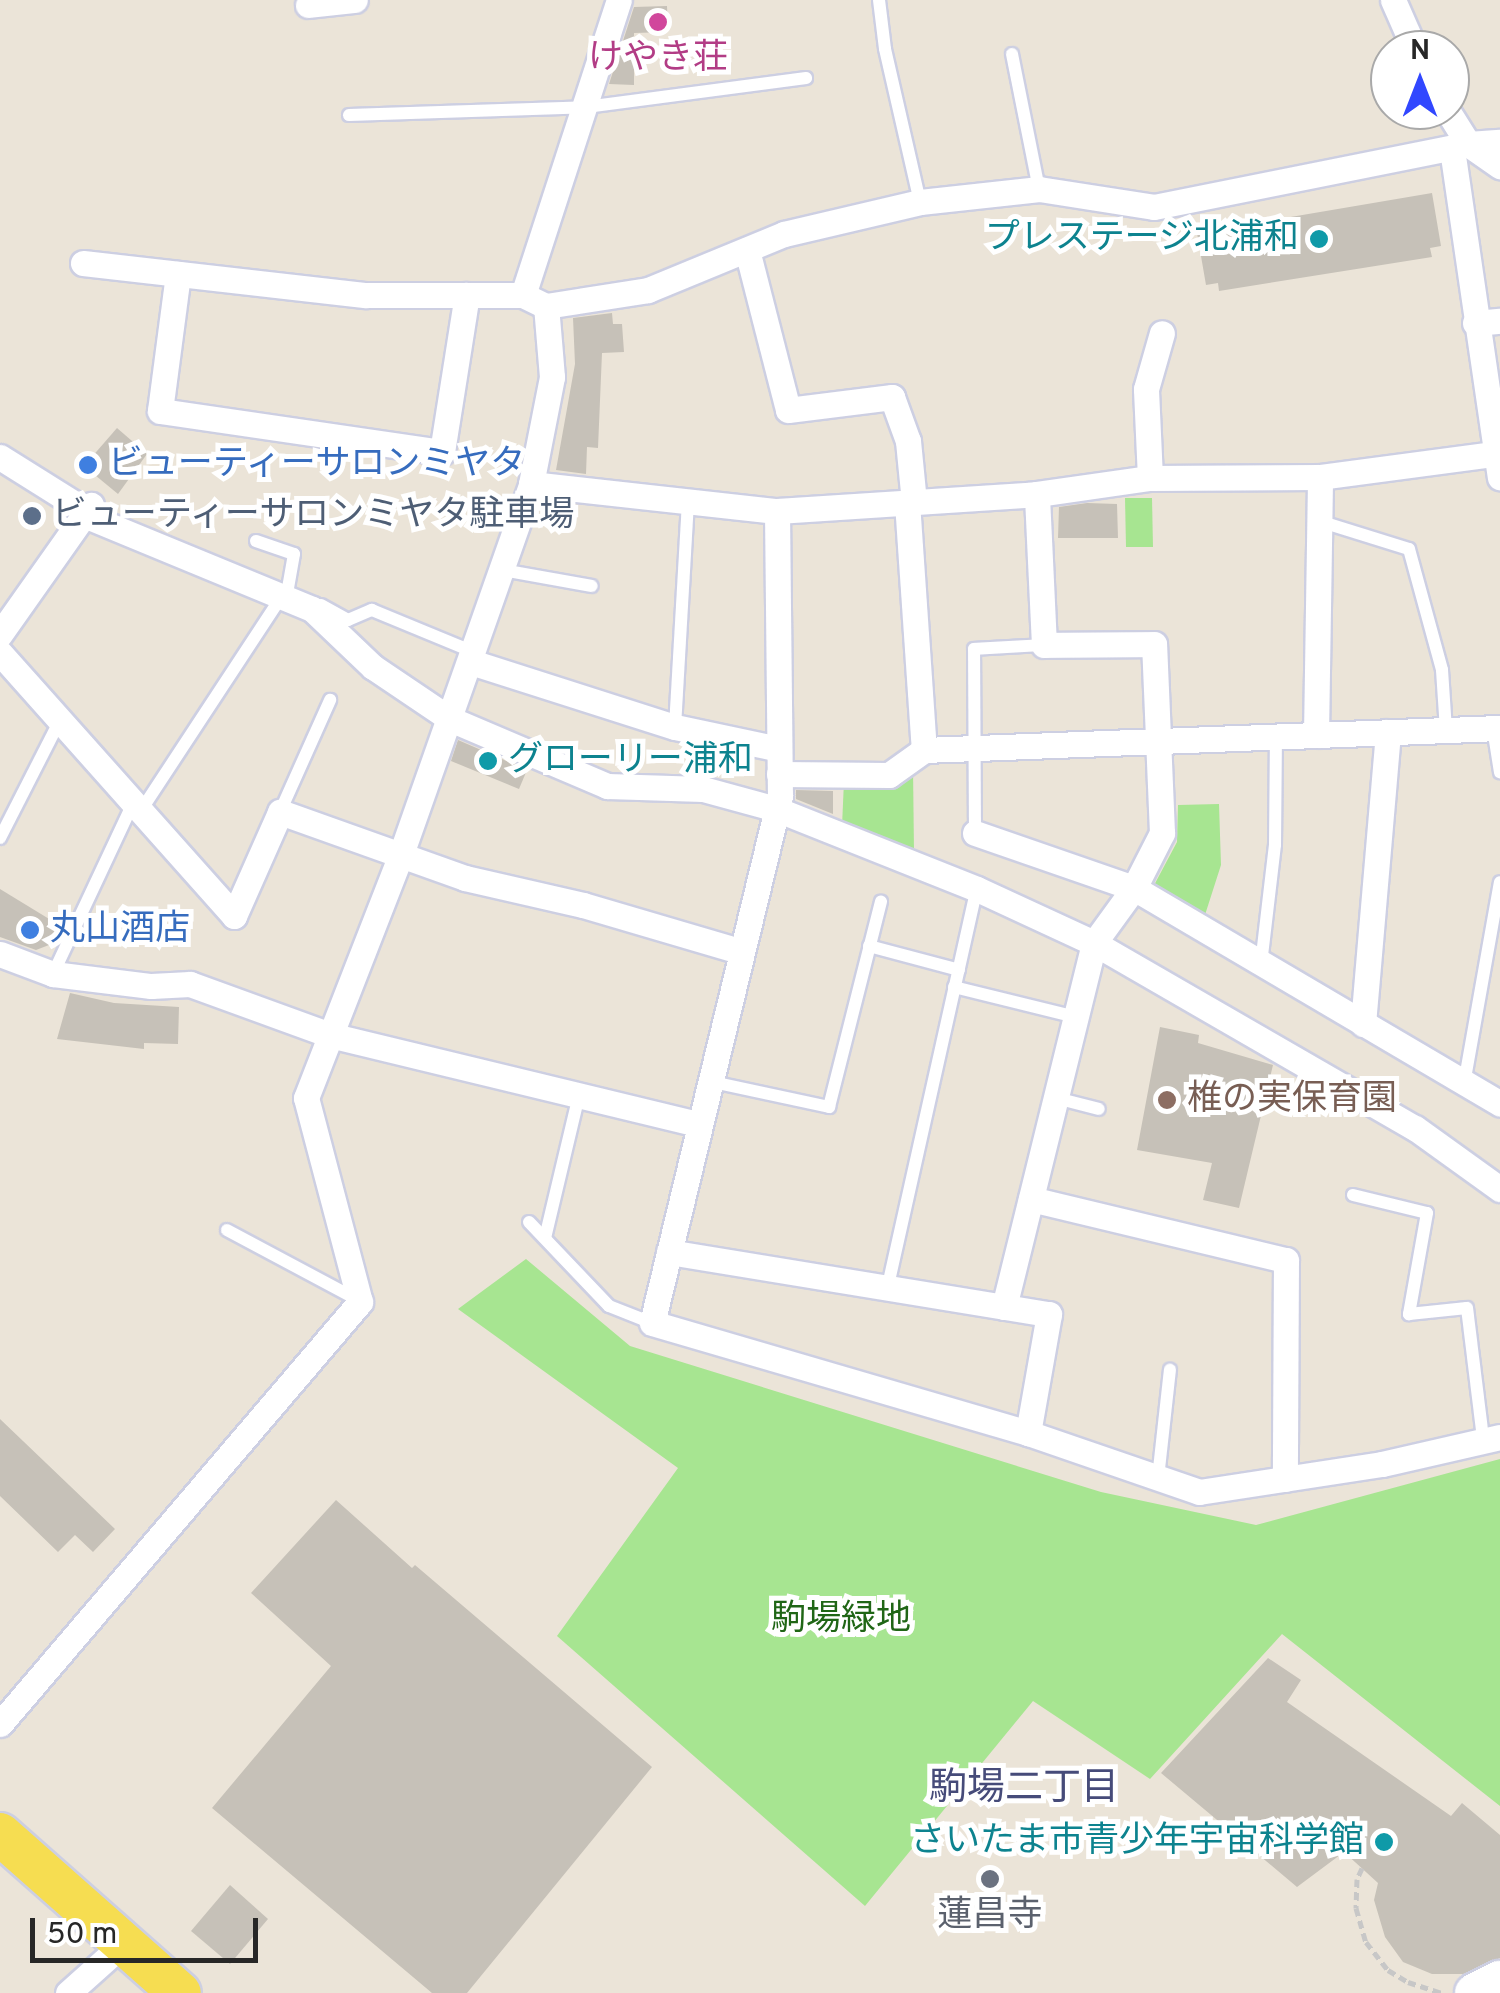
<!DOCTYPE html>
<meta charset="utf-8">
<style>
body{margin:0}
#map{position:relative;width:1500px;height:1993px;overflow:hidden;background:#ebe4d8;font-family:Overpass,"Noto Sans JP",sans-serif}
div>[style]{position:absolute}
.green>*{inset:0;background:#a7e591}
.building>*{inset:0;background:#c6c1b8}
.path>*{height:5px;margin-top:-2.5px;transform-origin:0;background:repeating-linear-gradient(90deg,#c7c7c7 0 8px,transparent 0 13px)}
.roads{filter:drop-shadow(2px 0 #cdcfe2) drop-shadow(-2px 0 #cdcfe2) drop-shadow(0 2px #cdcfe2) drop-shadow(0 -2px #cdcfe2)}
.lane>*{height:12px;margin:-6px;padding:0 6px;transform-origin:6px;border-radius:6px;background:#fff}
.street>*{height:25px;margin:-12.5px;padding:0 12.5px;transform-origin:12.5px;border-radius:12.5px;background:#fff}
.secondary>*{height:38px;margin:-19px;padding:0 19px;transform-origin:19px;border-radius:19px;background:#fff}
.primary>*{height:42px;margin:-21px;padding:0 21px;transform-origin:21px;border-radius:21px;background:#f6dd51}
.dots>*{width:28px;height:28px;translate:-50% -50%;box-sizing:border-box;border:5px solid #fff;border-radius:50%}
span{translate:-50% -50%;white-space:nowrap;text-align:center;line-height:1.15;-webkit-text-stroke:10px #fff;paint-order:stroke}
.hotel-label{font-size:35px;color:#b23c85}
.culture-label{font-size:35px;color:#0d838f}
.right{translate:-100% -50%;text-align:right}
.left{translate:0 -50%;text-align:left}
.shop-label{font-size:35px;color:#366cbe}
.service-label{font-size:35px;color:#4e5e75}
.education-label{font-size:35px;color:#785e54}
.park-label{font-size:35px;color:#206616}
.worship-label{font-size:35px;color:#5b616d}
.neighbourhood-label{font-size:38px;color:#464b79}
.north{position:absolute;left:1370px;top:30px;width:100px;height:100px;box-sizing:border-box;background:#fff;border:2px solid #a9a9a9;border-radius:50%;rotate:0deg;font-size:28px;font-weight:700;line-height:40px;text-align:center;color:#272727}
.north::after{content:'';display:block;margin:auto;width:35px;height:45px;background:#3147ff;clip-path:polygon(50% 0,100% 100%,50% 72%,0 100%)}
.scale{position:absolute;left:30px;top:1918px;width:228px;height:45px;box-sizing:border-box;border:5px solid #272727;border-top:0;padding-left:12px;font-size:30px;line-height:35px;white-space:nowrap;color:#272727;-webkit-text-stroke:8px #fff;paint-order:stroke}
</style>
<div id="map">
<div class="green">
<i style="clip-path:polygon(1125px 498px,1152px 498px,1153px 547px,1126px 547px)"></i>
<i style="clip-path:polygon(913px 768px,914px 852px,842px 826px,844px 781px)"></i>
<i style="clip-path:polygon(1219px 804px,1221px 865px,1204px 918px,1152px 889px,1177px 842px,1178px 805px)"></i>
<i style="clip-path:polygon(526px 1259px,630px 1346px,1101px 1492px,1256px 1525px,1500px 1459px,1500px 1806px,1282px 1634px,1150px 1779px,1033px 1701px,865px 1906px,557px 1636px,678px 1468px,458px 1309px)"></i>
</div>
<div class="building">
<i style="clip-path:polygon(667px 6px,668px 32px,634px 33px,634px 85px,609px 84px,634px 7px)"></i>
<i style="clip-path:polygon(1432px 193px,1441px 246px,1430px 248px,1432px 257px,1219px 291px,1218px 283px,1206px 285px,1197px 233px)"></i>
<i style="clip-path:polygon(612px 313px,613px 324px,622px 324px,624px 352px,602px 353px,598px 448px,587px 447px,586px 474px,556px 470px,575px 364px,573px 318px)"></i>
<i style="clip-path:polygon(117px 428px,147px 454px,118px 494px,84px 466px)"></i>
<i style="clip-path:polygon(1087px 503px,1117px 504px,1118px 538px,1058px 538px,1059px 507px)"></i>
<i style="clip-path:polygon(458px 740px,527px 770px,519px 789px,451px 761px)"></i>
<i style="clip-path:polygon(796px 790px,833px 791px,833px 814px,796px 799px)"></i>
<i style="clip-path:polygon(0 889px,59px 925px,49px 945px,36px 950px,0 937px)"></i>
<i style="clip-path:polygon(70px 993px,114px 1003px,179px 1007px,178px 1044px,144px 1043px,144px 1049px,57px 1039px)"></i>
<i style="clip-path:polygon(1160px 1027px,1199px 1035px,1198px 1043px,1273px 1065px,1239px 1208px,1203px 1200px,1212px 1163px,1137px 1150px)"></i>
<i style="clip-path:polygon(0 1419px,115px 1529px,93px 1552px,75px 1535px,58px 1552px,0 1496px)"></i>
<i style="clip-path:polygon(336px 1500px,412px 1568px,415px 1565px,652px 1767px,467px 1993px,432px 1993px,212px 1808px,331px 1666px,251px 1593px)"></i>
<i style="clip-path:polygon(1268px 1658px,1301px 1680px,1287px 1702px,1451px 1816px,1462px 1803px,1500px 1835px,1500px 1958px,1463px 1974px,1432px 1974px,1403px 1962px,1385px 1937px,1374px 1900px,1378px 1883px,1344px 1852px,1297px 1887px,1161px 1773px)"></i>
<i style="clip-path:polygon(230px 1885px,268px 1919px,230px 1964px,191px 1931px)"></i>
</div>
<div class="path">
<i style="left:1362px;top:1868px;width:12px;rotate:114deg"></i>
<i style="left:1357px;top:1879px;width:29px;rotate:92deg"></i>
<i style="left:1356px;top:1908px;width:35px;rotate:74deg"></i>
<i style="left:1366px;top:1942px;width:36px;rotate:52deg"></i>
<i style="left:1388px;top:1970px;width:23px;rotate:31deg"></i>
<i style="left:1408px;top:1982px;width:36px;rotate:18deg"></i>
</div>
<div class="roads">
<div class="lane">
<i style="left:879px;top:0;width:49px;rotate:83deg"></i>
<i style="left:885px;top:49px;width:157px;rotate:77.1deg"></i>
<i style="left:1012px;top:54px;width:138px;rotate:78.7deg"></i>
<i style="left:349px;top:115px;width:237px;rotate:-1.9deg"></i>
<i style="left:586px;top:107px;width:222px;rotate:-7.5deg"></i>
<i style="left:1319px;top:521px;width:94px;rotate:17.3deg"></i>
<i style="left:1409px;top:549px;width:125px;rotate:74.7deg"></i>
<i style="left:1442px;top:670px;width:60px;rotate:86.2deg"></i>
<i style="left:256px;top:541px;width:40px;rotate:18.9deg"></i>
<i style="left:294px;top:554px;width:34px;rotate:100deg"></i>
<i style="left:502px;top:570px;width:91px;rotate:10.1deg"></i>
<i style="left:321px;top:605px;width:31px;rotate:29deg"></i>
<i style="left:348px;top:620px;width:26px;rotate:-23deg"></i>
<i style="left:372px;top:610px;width:110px;rotate:22.4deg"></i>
<i style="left:675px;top:727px;width:226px;rotate:-86.7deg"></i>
<i style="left:1493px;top:728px;width:45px;rotate:81deg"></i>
<i style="left:140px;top:812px;width:262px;rotate:-56.7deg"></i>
<i style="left:280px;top:812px;width:123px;rotate:-65.9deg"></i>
<i style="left:975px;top:833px;width:184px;rotate:-90.3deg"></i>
<i style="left:974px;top:649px;width:70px;rotate:-3.3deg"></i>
<i style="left:0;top:838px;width:132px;rotate:-63deg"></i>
<i style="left:869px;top:946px;width:93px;rotate:14.9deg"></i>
<i style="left:1261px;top:964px;width:120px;rotate:-83.3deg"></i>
<i style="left:1275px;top:845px;width:109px;rotate:-89.5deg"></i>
<i style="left:53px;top:974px;width:189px;rotate:-64.9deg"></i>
<i style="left:954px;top:987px;width:126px;rotate:13.8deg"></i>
<i style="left:708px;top:1081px;width:124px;rotate:12.1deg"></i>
<i style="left:829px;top:1107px;width:212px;rotate:-75.8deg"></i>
<i style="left:1464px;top:1084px;width:205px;rotate:-79.9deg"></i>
<i style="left:1056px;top:1098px;width:44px;rotate:14.3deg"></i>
<i style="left:1353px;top:1195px;width:76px;rotate:13.7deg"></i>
<i style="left:1427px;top:1213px;width:103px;rotate:100.1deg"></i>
<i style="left:1409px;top:1314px;width:58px;rotate:-5.9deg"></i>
<i style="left:1467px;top:1308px;width:132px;rotate:83deg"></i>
<i style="left:529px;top:1222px;width:116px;rotate:46.4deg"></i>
<i style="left:609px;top:1306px;width:46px;rotate:21.6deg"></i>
<i style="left:227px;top:1230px;width:149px;rotate:28.1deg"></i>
<i style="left:545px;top:1238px;width:147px;rotate:-76.6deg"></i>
<i style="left:887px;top:1290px;width:411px;rotate:-77.4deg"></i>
<i style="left:1158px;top:1478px;width:109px;rotate:-83.7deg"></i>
</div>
<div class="street">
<i style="left:1393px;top:0;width:55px;rotate:66.3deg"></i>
<i style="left:308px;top:5px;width:47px;rotate:-6.1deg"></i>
<i style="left:1447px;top:110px;width:40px;rotate:58deg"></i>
<i style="left:1468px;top:144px;width:39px;rotate:35deg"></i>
<i style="left:1452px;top:149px;width:332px;rotate:81.7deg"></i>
<i style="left:747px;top:250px;width:165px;rotate:75.6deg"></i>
<i style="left:788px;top:410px;width:105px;rotate:-7.1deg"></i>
<i style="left:892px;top:397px;width:47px;rotate:70deg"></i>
<i style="left:908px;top:441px;width:61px;rotate:84.4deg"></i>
<i style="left:83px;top:263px;width:285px;rotate:6.5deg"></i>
<i style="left:366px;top:295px;width:157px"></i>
<i style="left:523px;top:295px;width:25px;rotate:26deg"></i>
<i style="left:546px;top:306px;width:103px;rotate:-8.9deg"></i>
<i style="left:648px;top:290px;width:147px;rotate:-22.4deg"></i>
<i style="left:784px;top:234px;width:140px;rotate:-13.2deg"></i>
<i style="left:920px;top:202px;width:120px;rotate:-6.2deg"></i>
<i style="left:1039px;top:189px;width:116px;rotate:8.9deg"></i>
<i style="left:1154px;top:207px;width:320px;rotate:-11.3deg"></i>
<i style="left:1468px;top:144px;width:32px;rotate:-4deg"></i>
<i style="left:178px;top:274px;width:138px;rotate:97.5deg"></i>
<i style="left:160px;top:411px;width:285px;rotate:8.3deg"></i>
<i style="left:442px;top:452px;width:159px;rotate:-81deg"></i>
<i style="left:523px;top:295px;width:310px;rotate:-72deg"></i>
<i style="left:1475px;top:323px;width:25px;rotate:-5deg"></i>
<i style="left:0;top:457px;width:102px;rotate:32.1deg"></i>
<i style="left:1150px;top:478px;width:89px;rotate:-92.6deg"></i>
<i style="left:1146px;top:389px;width:58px;rotate:-74.1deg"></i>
<i style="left:531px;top:484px;width:247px;rotate:6.3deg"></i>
<i style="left:777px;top:511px;width:261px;rotate:-3.7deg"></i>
<i style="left:1037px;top:494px;width:114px;rotate:-8.1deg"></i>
<i style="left:1150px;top:478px;width:170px;rotate:-0.3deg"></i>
<i style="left:1320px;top:477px;width:182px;rotate:-7.6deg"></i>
<i style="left:907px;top:502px;width:249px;rotate:86.1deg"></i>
<i style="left:777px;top:511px;width:285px;rotate:89.4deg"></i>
<i style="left:780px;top:796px;width:542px;rotate:103.65deg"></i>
<i style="left:652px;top:1323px;width:392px;rotate:16.3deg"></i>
<i style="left:1028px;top:1433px;width:181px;rotate:19deg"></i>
<i style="left:1199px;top:1492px;width:185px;rotate:-8.7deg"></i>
<i style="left:1382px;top:1464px;width:121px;rotate:-12.9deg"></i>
<i style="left:84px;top:515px;width:247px;rotate:22.4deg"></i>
<i style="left:312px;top:609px;width:84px;rotate:43.6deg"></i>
<i style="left:373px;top:667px;width:93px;rotate:34deg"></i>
<i style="left:450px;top:719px;width:171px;rotate:23.1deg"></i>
<i style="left:607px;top:786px;width:96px;rotate:1.8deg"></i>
<i style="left:703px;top:789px;width:76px;rotate:15.3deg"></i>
<i style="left:776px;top:809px;width:216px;rotate:21.7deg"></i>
<i style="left:977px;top:889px;width:129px;rotate:24.8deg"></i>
<i style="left:1094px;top:943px;width:370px;rotate:30deg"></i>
<i style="left:1415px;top:1128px;width:105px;rotate:35.7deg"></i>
<i style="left:0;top:634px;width:158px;rotate:-54.8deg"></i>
<i style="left:0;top:653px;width:352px;rotate:48.3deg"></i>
<i style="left:234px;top:916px;width:114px;rotate:-66.1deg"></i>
<i style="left:280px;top:812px;width:196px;rotate:19.6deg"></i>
<i style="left:465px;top:878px;width:121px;rotate:12.9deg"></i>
<i style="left:583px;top:905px;width:163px;rotate:16.4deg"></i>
<i style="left:471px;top:662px;width:214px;rotate:17.7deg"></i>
<i style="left:675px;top:727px;width:106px;rotate:11.9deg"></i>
<i style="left:1316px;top:735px;width:258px;rotate:-89.1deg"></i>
<i style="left:779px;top:774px;width:110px;rotate:0.5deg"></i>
<i style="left:889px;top:775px;width:43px;rotate:-35.5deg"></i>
<i style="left:924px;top:750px;width:576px;rotate:-2.19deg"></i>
<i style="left:975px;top:833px;width:168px;rotate:19.1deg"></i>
<i style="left:1134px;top:888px;width:425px;rotate:30.5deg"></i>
<i style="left:0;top:954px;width:57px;rotate:20.7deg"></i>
<i style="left:53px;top:974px;width:99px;rotate:7deg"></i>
<i style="left:151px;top:986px;width:39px;rotate:-3deg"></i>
<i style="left:190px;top:984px;width:149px;rotate:20deg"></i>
<i style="left:330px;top:1035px;width:379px;rotate:13.6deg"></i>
<i style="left:1363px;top:1024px;width:293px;rotate:-85.1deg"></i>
<i style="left:1031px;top:1199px;width:262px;rotate:13.5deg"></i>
<i style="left:1286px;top:1260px;width:219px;rotate:90.3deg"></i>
<i style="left:669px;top:1252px;width:385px;rotate:9.3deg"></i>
<i style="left:1049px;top:1314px;width:121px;rotate:100deg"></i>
<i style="left:1004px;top:1307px;width:375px;rotate:-76.1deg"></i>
<i style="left:1094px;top:943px;width:68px;rotate:-54deg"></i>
<i style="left:1134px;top:888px;width:62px;rotate:-63deg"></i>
<i style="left:1162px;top:833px;width:189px;rotate:-92.4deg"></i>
<i style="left:1154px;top:644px;width:110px;rotate:179.5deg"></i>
<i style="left:1044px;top:645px;width:151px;rotate:-92.7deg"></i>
<i style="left:0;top:1724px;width:555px;rotate:-49.53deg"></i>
<i style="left:360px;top:1302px;width:211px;rotate:-104.8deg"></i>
<i style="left:306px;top:1098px;width:259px;rotate:-68.7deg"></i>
<i style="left:400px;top:857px;width:395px;rotate:-70.6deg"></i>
<i style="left:531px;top:484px;width:109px;rotate:-78.9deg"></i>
<i style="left:552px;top:377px;width:71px;rotate:-94.8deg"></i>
<i style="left:68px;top:1993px;width:75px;rotate:-41.8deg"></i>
</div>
<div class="secondary">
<i style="left:1474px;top:1993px;width:29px;rotate:-27deg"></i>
</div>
<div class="primary">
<i style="left:0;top:1834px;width:240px;rotate:41.5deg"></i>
</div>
</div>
<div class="dots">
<i style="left:658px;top:22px;background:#d1479c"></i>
<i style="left:1319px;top:239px;background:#0f9aa8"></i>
<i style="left:88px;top:465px;background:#3f7fe0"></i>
<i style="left:32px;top:516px;background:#5c6f8a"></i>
<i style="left:488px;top:761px;background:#0f9aa8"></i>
<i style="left:30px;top:930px;background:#3f7fe0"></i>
<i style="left:1167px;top:1100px;background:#8d6e63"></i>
<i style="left:1384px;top:1842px;background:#0f9aa8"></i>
<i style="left:990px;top:1879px;background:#6b7280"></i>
</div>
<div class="hotel-label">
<span style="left:658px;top:59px">けやき荘</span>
</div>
<div class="culture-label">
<span class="right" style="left:1299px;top:239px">プレステージ北浦和</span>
<span class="left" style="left:508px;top:761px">グローリー浦和</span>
<span class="right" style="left:1364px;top:1842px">さいたま市青少年宇宙科学館</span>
</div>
<div class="shop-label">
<span class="left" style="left:108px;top:465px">ビューティーサロンミヤタ</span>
<span class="left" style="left:50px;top:930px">丸山酒店</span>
</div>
<div class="service-label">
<span class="left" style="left:52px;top:516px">ビューティーサロンミヤタ駐車場</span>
</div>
<div class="education-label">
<span class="left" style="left:1187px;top:1100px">椎の実保育園</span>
</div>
<div class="park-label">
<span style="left:841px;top:1620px">駒場緑地</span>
</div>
<div class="worship-label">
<span style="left:990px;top:1916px">蓮昌寺</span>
</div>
<div class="neighbourhood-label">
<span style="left:1024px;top:1790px">駒場二丁目</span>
</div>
<div class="north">N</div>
<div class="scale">50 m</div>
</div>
